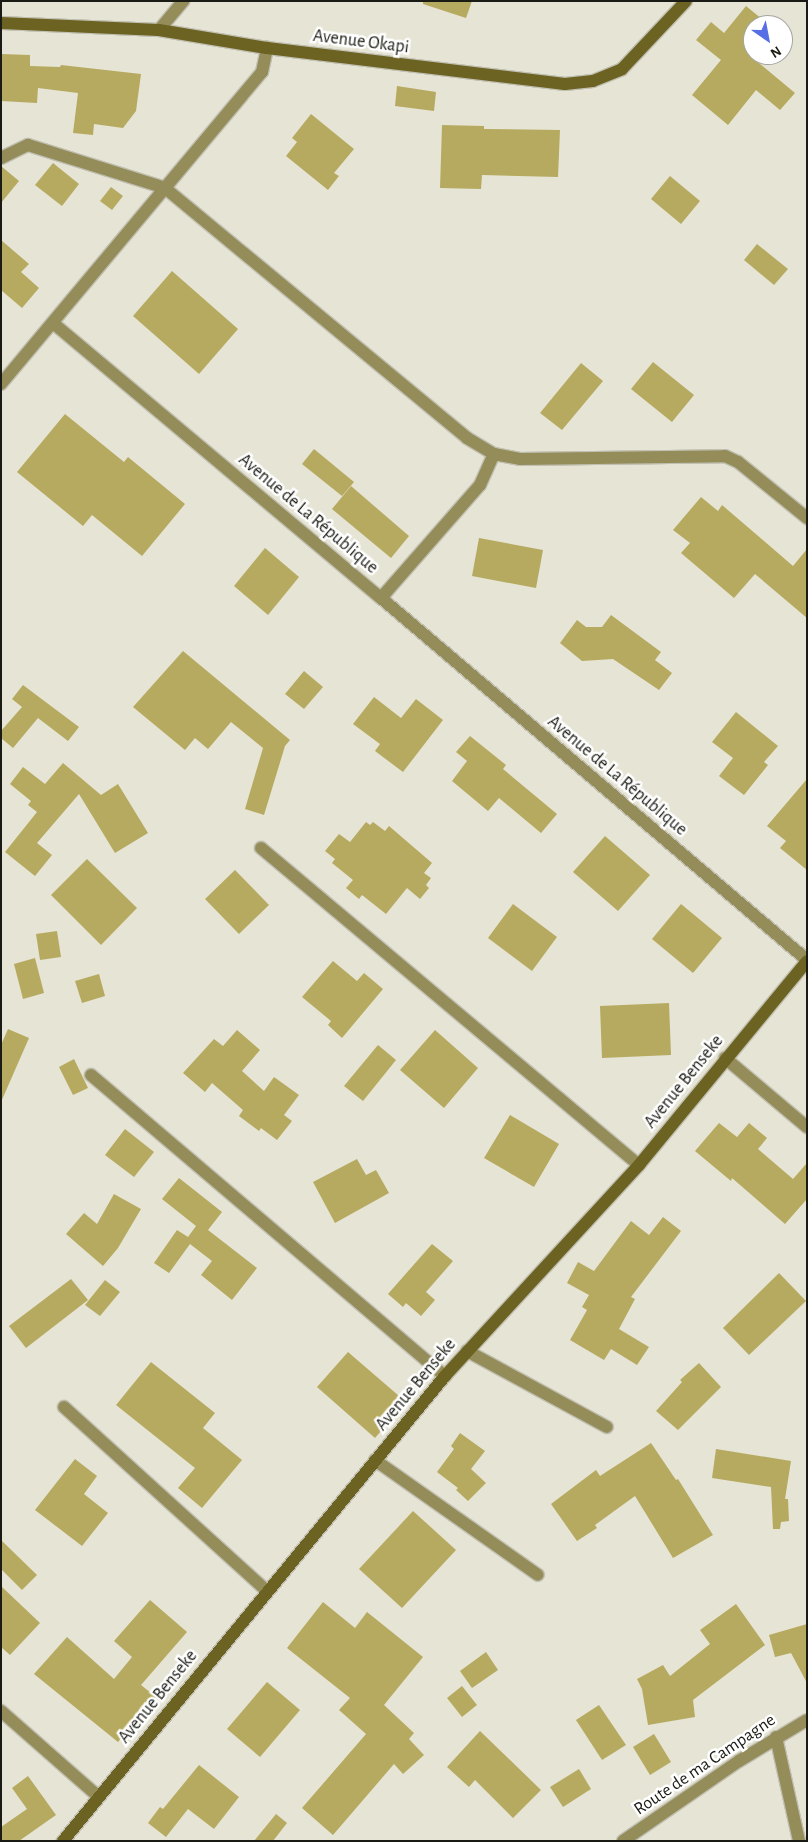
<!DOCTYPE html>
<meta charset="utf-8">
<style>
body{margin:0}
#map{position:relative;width:808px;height:1842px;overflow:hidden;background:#e6e4d4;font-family:"Alegreya Sans",sans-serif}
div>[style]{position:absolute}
.building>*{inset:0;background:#b6aa60}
.roads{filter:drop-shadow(1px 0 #c1c0b2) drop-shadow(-1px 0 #c1c0b2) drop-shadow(0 1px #c1c0b2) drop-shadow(0 -1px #c1c0b2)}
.street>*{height:12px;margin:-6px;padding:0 6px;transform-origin:6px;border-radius:6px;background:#948c59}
.secondary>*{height:12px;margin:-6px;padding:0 6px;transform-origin:6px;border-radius:6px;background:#6c6221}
span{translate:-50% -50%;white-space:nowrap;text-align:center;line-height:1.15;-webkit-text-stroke:5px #fff;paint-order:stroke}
.street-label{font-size:18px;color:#1b1b15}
.frame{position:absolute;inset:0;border:2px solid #1b1b15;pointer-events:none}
.north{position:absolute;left:743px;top:15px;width:50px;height:50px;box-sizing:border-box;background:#fff;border:1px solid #a4a4a1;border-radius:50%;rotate:147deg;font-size:14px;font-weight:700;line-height:20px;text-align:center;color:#1b1b15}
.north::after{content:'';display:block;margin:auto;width:18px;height:22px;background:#586ee4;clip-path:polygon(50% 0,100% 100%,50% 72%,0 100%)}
</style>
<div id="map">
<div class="building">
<i style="clip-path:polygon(423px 1px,472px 1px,466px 18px,423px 4px)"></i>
<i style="clip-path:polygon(746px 6px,769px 25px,753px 25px,753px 58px,795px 93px,780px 110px,756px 90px,728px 125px,692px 95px,721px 60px,696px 40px,711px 22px,724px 33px)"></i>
<i style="clip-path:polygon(1px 54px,30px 55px,30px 66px,60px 67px,61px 65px,141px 74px,136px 111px,123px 128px,94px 124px,93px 135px,73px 133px,78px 93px,38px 88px,37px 103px,1px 101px)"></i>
<i style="clip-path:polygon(397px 86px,436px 92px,434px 111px,395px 106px)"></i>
<i style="clip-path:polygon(311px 114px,354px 149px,334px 173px,339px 176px,328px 190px,286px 156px,297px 142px,292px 138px)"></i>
<i style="clip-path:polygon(442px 125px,484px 126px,484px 129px,560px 130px,558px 177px,482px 175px,481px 189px,440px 188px)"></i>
<i style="clip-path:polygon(53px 163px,79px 184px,62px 206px,35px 185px)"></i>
<i style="clip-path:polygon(1px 166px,19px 181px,1px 203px)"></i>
<i style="clip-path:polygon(670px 176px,700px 201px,681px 224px,651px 199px)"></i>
<i style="clip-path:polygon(111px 187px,123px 196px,112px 210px,100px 201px)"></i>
<i style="clip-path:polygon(1px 240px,29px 264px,21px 272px,39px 288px,22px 308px,1px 290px)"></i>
<i style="clip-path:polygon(757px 244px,788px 269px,774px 285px,744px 260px)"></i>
<i style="clip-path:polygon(172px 271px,238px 329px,199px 374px,133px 316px)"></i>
<i style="clip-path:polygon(653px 362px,694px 395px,672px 422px,631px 389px)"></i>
<i style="clip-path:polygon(581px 363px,603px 381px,562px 430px,540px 413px)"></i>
<i style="clip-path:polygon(65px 414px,124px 462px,128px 457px,185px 504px,142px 556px,92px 515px,83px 526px,17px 472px)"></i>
<i style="clip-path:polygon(314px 449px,354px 482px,342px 496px,302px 464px)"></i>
<i style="clip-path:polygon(351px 486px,409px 536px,391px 558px,332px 509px)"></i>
<i style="clip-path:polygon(701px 497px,718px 511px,722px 505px,793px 566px,807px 549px,807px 618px,755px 574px,734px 598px,681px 553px,690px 543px,673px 530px)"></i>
<i style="clip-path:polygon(479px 538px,543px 550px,536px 588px,472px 576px)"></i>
<i style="clip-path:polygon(265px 548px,299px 577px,268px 615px,234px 586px)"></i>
<i style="clip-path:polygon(611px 615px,661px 652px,655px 660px,672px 673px,659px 690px,613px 659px,582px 661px,560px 643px,577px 620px,586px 627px,602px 627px)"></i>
<i style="clip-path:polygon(183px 651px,290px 740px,285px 746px,264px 815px,245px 809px,263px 748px,231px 722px,208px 749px,195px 738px,185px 750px,133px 707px)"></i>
<i style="clip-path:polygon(304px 671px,323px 687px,304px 709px,285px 694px)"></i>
<i style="clip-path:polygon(23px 685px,79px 727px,68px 741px,38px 718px,13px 748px,1px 738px,1px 731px,22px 707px,12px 699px)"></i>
<i style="clip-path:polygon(374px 697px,401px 718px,416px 699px,443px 720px,403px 772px,375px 751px,380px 744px,353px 724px)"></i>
<i style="clip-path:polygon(736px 712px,778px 746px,764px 762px,768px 765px,744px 795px,719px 776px,733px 758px,712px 742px)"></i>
<i style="clip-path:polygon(470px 736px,506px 765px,503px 769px,557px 814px,541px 833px,499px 798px,488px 811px,452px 781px,467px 761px,456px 752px)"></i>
<i style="clip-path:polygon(63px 763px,101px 795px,118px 784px,148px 833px,115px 853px,79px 794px,37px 843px,52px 855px,35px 876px,5px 852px,37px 812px,28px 805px,31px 801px,10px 784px,23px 767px,45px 784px)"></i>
<i style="clip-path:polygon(807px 779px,807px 870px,780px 848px,786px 841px,767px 826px)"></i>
<i style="clip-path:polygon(366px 822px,370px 825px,373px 822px,385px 831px,389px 826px,432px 863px,424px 873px,431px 878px,426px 885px,429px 888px,420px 899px,407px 888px,386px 914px,362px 895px,359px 899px,346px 888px,353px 880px,332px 863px,335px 859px,325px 851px,339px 834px,350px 842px)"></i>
<i style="clip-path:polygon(605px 836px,650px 875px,618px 911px,573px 872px)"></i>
<i style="clip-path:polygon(87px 859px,137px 908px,101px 945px,51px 895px)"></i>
<i style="clip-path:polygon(235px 870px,269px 905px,239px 934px,205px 899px)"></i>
<i style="clip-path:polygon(513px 904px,557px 937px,532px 971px,488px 938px)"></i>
<i style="clip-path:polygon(681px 904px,722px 938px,693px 973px,652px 939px)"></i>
<i style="clip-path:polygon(57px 931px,61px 957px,40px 960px,36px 934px)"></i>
<i style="clip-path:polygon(35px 958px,44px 993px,23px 999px,14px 964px)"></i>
<i style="clip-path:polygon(333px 961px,357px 981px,364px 973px,383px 989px,342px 1038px,328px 1025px,331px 1021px,302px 997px)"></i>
<i style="clip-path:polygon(99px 974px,105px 996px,82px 1003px,75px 981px)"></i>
<i style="clip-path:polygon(669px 1003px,671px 1055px,602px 1058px,600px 1006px)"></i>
<i style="clip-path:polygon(8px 1029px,29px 1038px,1px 1102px,1px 1045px)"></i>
<i style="clip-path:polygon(237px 1030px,260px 1050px,242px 1071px,264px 1091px,274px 1077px,299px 1095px,284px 1115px,292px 1121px,277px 1140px,261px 1128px,259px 1131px,239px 1116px,243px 1110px,212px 1083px,205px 1092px,183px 1073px,214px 1039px,223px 1046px)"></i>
<i style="clip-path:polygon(435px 1030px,478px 1068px,444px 1108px,400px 1070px)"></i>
<i style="clip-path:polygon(378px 1045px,396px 1060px,363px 1101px,344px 1086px)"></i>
<i style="clip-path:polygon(74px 1059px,88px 1088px,73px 1095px,59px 1067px)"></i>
<i style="clip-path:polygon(510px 1115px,559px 1144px,534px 1187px,484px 1158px)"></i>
<i style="clip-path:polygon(719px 1123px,737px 1137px,749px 1123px,767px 1138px,758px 1149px,793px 1179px,807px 1163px,807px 1199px,785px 1224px,732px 1178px,731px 1181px,695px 1151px)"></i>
<i style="clip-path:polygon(125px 1129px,154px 1152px,134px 1177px,105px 1155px)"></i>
<i style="clip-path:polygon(357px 1159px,366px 1175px,376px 1170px,389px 1193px,335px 1223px,313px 1182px)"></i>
<i style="clip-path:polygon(179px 1178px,222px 1212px,208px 1230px,257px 1268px,232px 1300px,201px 1275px,212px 1261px,190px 1244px,169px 1273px,154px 1263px,177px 1230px,188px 1237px,196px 1226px,162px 1199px)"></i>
<i style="clip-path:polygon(114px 1194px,141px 1209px,118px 1248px,103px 1266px,66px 1234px,84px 1213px,97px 1224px)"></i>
<i style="clip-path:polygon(663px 1217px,681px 1231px,631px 1297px,635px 1299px,619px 1329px,649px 1347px,637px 1365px,611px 1349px,604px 1360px,570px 1340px,587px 1310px,582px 1307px,589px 1295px,567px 1283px,578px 1262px,594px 1271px,631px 1221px,649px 1235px)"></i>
<i style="clip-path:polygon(432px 1244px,453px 1261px,426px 1292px,435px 1300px,421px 1316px,406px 1303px,403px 1307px,388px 1294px)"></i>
<i style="clip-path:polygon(779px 1273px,806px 1301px,749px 1355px,723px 1328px)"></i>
<i style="clip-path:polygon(71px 1279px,88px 1300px,26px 1348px,9px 1326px)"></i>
<i style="clip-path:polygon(105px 1280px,120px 1292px,100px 1316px,85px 1305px)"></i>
<i style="clip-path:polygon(348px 1352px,406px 1402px,375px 1438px,317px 1387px)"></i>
<i style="clip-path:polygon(151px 1362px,215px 1413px,203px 1428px,242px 1460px,202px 1508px,178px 1488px,195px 1468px,116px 1405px)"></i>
<i style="clip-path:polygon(699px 1363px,721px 1387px,678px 1430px,656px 1411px,682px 1382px,680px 1380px)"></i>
<i style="clip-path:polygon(460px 1433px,485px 1451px,471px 1469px,486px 1483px,468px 1501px,456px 1490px,458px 1488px,437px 1472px,454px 1449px,451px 1446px)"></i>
<i style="clip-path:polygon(651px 1443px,676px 1480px,678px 1479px,713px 1535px,673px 1558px,635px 1496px,595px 1525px,597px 1528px,577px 1541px,551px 1504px,596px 1470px,600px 1476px)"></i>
<i style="clip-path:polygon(716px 1449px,791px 1461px,785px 1499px,788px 1499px,789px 1521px,781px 1522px,780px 1529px,773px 1529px,771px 1487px,712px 1478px)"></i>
<i style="clip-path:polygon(75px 1459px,97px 1476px,84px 1494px,108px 1513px,82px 1546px,35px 1510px)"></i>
<i style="clip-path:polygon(413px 1511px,456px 1550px,402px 1608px,359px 1569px)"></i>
<i style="clip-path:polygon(1px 1540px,37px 1575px,22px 1590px,1px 1569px)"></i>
<i style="clip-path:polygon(1px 1586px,40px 1623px,10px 1655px,1px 1647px)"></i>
<i style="clip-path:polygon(150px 1600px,187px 1632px,141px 1685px,156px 1697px,118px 1742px,34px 1674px,67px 1637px,114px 1679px,132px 1657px,114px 1641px)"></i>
<i style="clip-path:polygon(323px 1602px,355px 1628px,367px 1612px,423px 1657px,384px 1705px,414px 1733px,409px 1739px,424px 1755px,403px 1774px,394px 1764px,333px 1835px,302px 1808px,366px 1734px,339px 1710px,350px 1698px,287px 1648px)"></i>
<i style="clip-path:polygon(736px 1604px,765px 1645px,693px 1700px,695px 1717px,648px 1725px,642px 1689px,637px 1679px,663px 1665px,670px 1676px,710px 1644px,700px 1630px)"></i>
<i style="clip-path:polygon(807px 1624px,807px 1683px,791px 1653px,775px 1657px,769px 1635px)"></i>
<i style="clip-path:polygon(486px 1652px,498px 1670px,472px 1688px,460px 1671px)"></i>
<i style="clip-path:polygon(267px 1682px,300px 1710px,260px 1757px,227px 1729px)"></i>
<i style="clip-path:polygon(462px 1686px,477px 1705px,462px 1717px,447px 1698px)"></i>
<i style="clip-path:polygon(599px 1705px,626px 1745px,602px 1760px,576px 1720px)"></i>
<i style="clip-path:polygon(480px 1731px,541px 1790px,513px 1818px,475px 1780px,469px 1787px,447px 1767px)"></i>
<i style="clip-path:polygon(654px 1734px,671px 1762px,650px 1775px,633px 1747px)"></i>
<i style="clip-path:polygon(199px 1765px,239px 1797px,214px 1829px,188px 1809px,166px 1837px,148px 1823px,160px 1807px,163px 1809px)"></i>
<i style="clip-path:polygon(579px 1769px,591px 1789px,563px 1807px,550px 1787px)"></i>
<i style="clip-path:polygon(28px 1776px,56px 1815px,19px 1841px,1px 1841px,1px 1827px,27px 1809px,12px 1788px)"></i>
<i style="clip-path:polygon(276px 1814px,287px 1823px,273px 1841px,254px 1841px)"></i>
</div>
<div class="roads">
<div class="street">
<i style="left:159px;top:30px;width:38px;rotate:-50deg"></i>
<i style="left:1px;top:158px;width:30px;rotate:-26deg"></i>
<i style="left:28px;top:145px;width:144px;rotate:17.4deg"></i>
<i style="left:165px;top:188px;width:392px;rotate:39.6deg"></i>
<i style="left:467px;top:438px;width:31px;rotate:31deg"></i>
<i style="left:494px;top:454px;width:26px;rotate:11deg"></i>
<i style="left:520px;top:459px;width:205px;rotate:-0.8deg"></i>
<i style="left:725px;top:456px;width:14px;rotate:25deg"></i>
<i style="left:738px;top:462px;width:89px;rotate:39.1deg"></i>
<i style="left:53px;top:323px;width:428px;rotate:40deg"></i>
<i style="left:381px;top:598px;width:559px;rotate:40.36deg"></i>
<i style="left:1px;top:384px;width:407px;rotate:-50.1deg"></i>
<i style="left:262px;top:72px;width:25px;rotate:-78deg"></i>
<i style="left:381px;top:598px;width:150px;rotate:-48.8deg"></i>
<i style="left:480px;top:485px;width:34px;rotate:-66deg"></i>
<i style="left:261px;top:848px;width:493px;rotate:40deg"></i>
<i style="left:725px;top:1058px;width:107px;rotate:40.1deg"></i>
<i style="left:91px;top:1075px;width:465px;rotate:40.4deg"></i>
<i style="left:467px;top:1351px;width:159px;rotate:28.5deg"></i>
<i style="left:64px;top:1407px;width:274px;rotate:42.2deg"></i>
<i style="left:375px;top:1460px;width:199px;rotate:35.2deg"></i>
<i style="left:1px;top:1711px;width:130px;rotate:41.3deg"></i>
<i style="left:776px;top:1737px;width:107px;rotate:77.5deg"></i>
<i style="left:623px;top:1841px;width:141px;rotate:-34.6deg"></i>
<i style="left:739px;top:1761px;width:79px;rotate:-31.1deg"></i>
</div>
<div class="secondary">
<i style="left:1px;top:23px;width:158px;rotate:2.5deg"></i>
<i style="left:159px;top:30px;width:109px;rotate:9.5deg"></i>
<i style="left:267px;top:48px;width:300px;rotate:6.9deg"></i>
<i style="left:565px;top:84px;width:28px;rotate:-6deg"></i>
<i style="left:593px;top:81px;width:31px;rotate:-22deg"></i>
<i style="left:622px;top:69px;width:93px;rotate:-46.7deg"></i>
<i style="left:63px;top:1841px;width:602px;rotate:-50.6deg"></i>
<i style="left:445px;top:1376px;width:287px;rotate:-47.4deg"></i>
<i style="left:639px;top:1165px;width:264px;rotate:-50.5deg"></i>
</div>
</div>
<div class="street-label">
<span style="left:361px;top:42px;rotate:7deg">Avenue Okapi</span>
<span style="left:308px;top:514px;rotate:40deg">Avenue de La République</span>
<span style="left:617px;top:776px;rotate:40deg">Avenue de La République</span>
<span style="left:684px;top:1082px;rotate:-51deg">Avenue Benseke</span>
<span style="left:416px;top:1385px;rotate:-50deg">Avenue Benseke</span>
<span style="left:158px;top:1697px;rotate:-51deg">Avenue Benseke</span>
<span style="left:705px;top:1765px;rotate:-34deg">Route de ma Campagne</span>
</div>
<div class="frame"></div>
<div class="north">N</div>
</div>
